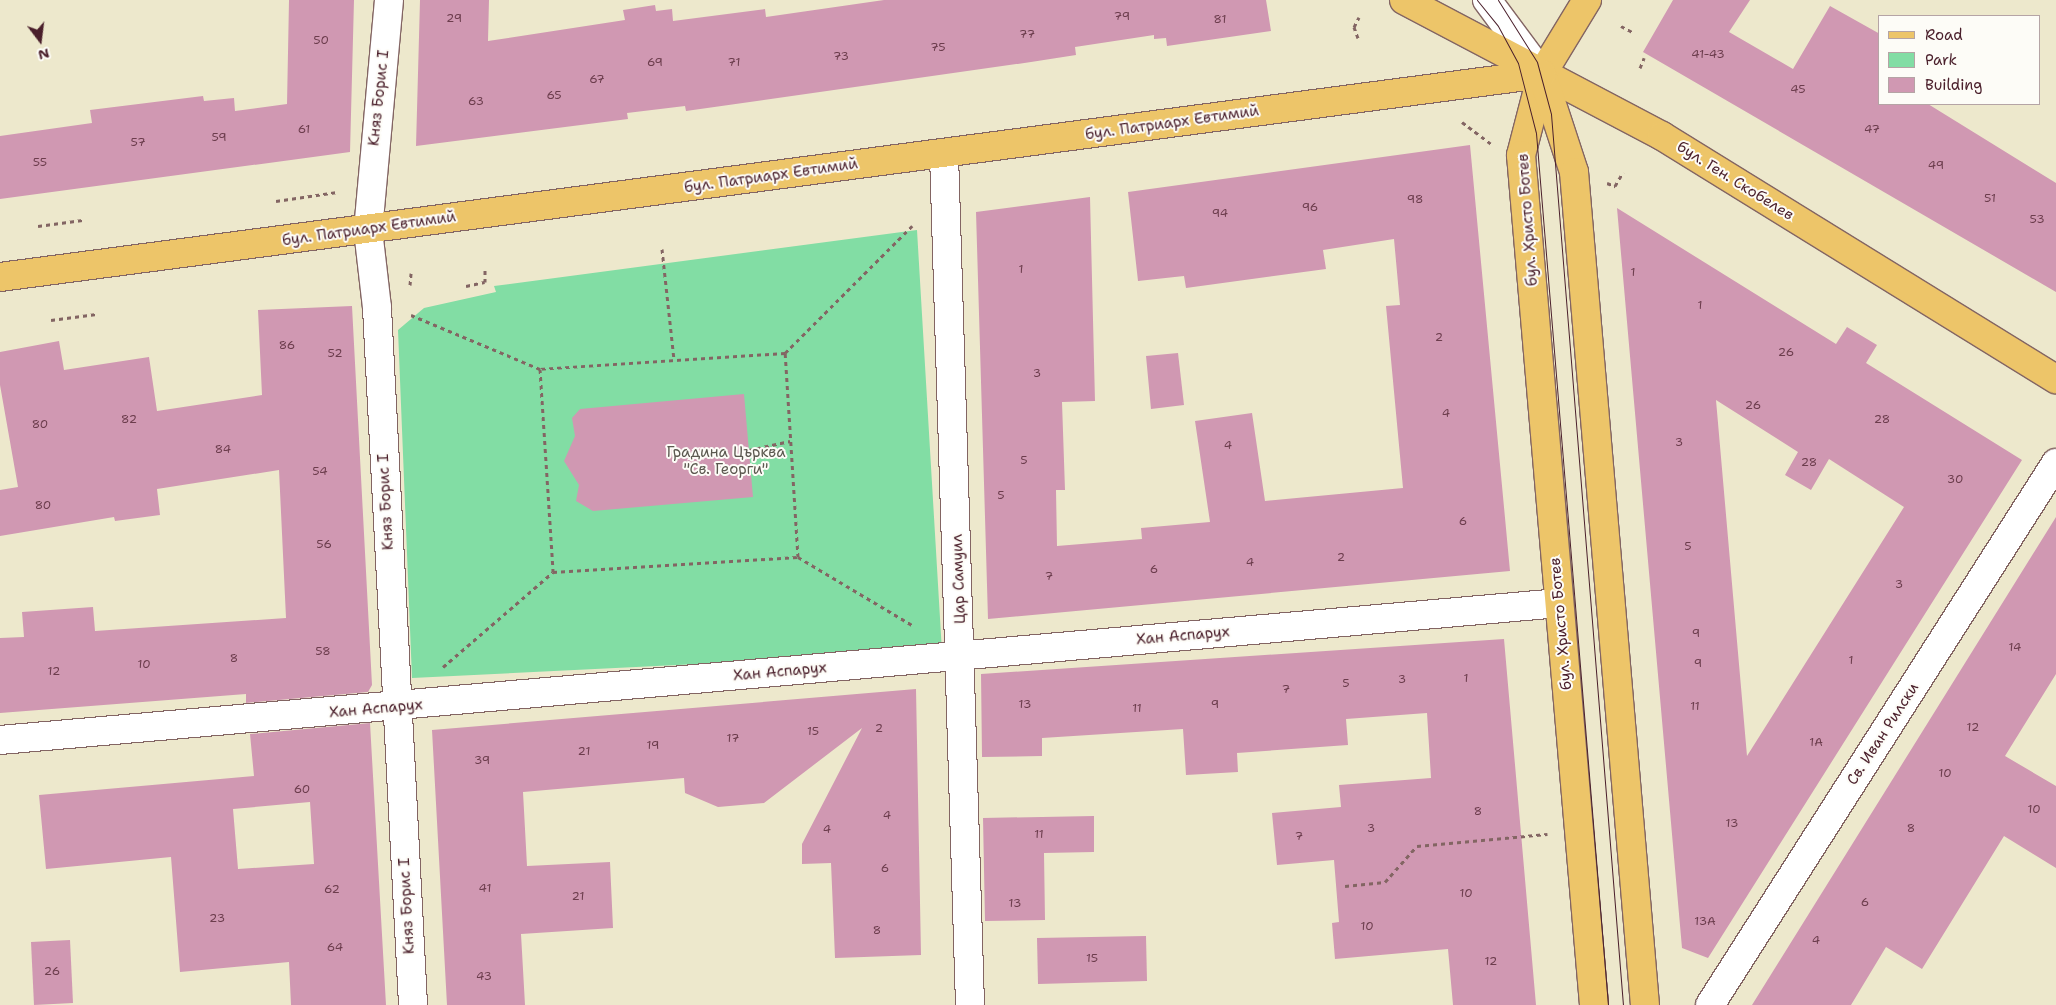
<!DOCTYPE html>
<meta charset="utf-8">
<style>
body{margin:0}
#map{position:relative;width:2056px;height:1005px;overflow:hidden;background:#ede8cc;font-family:"Shantell Sans",sans-serif}
div>[style]{position:absolute}
.green>*{inset:0;background:#82dda4}
.building>*{inset:0;background:#d098b2}
.path>*{height:3px;margin-top:-1.5px;transform-origin:0;background:repeating-linear-gradient(90deg,#836563 0 4px,transparent 0 8px)}
.roads{filter:drop-shadow(1px 0 #836563) drop-shadow(-1px 0 #836563) drop-shadow(0 1px #836563) drop-shadow(0 -1px #836563)}
.minor>*{height:28px;margin:-14px;padding:0 14px;transform-origin:14px;border-radius:14px;background:#fff}
.major>*{height:28px;margin:-14px;padding:0 14px;transform-origin:14px;border-radius:14px;background:#edc569}
.tram>*{height:1px;margin:-0.5px;padding:0 0.5px;transform-origin:0.5px;border-radius:0.5px;background:#4a1f2b}
span{translate:-50% -50%;white-space:nowrap;text-align:center;line-height:1.15;-webkit-text-stroke:4px #fdfcf7;paint-order:stroke}
.number-label{font-size:12px;color:#6c3d4d}
.number-label span{-webkit-text-stroke-width:0}
.street-label{font-size:15px;color:#4a1f2b}
.park-label{font-size:15px;color:#5b584f}
.legend{position:absolute;left:1878px;top:15px;width:162px;height:90px;box-sizing:border-box;background:#fdfcf7;border:1px solid #b5a4a5;margin:0;padding:6px 9px;list-style:none;font-size:15px;color:#4a1f2b}
.legend li{display:flex;align-items:center;gap:10px;height:25px}
.legend b{width:25px;border:1px solid #b5a4a5}
.north{position:absolute;left:15px;top:15px;width:50px;height:50px;-webkit-text-stroke:4px #fdfcf7;paint-order:stroke;rotate:165deg;font-size:14px;font-weight:700;line-height:20px;text-align:center;color:#4a1f2b}
.north::after{content:'';display:block;margin:auto;width:18px;height:22px;background:#4a1f2b;clip-path:polygon(50% 0,100% 100%,50% 72%,0 100%)}
</style>
<div id="map">
<div class="green">
<i style="clip-path:polygon(917px 230px,942px 652px,412px 678px,398px 330px,424px 308px,496px 292px,494px 286px)"></i>
</div>
<div class="building">
<i style="clip-path:polygon(289px 0,354px 0,350px 152px,0 199px,0 136px,92px 123px,90px 110px,203px 96px,204px 101px,234px 98px,235px 111px,287px 104px)"></i>
<i style="clip-path:polygon(420px 0,489px 0,488px 41px,625px 20px,623px 10px,655px 5px,656px 11px,672px 9px,673px 21px,765px 9px,766px 17px,884px 0,1266px 0,1271px 31px,1167px 46px,1166px 38px,1154px 39px,1154px 35px,1075px 47px,1076px 55px,1031px 62px,686px 111px,685px 106px,627px 113px,628px 119px,416px 146px)"></i>
<i style="clip-path:polygon(1673px 0,1750px 0,1729px 32px,1793px 69px,1830px 6px,1880px 34px,1880px 104px,1928px 104px,2056px 183px,2056px 292px,1643px 52px)"></i>
<i style="clip-path:polygon(1470px 145px,1510px 571px,988px 619px,976px 212px,1090px 197px,1095px 401px,1062px 402px,1065px 490px,1056px 490px,1057px 546px,1142px 539px,1141px 528px,1210px 522px,1195px 421px,1252px 413px,1265px 501px,1403px 488px,1386px 306px,1400px 305px,1394px 239px,1323px 250px,1326px 269px,1186px 288px,1184px 276px,1138px 281px,1128px 192px)"></i>
<i style="clip-path:polygon(evenodd,1617px 208px,1836px 344px,1847px 327px,1877px 345px,1866px 363px,2022px 460px,1708px 958px,1682px 948px,1617px 208px,1716px 400px,1798px 452px,1785px 475px,1811px 490px,1829px 459px,1904px 507px,1747px 756px,1716px 400px)"></i>
<i style="clip-path:polygon(352px 306px,372px 685px,368px 692px,246px 703px,246px 694px,0 713px,0 638px,24px 637px,22px 612px,93px 607px,95px 631px,286px 618px,279px 470px,157px 489px,160px 515px,115px 521px,114px 517px,0 536px,0 490px,18px 487px,0 385px,0 352px,59px 341px,64px 370px,149px 357px,157px 411px,262px 395px,258px 310px)"></i>
<i style="clip-path:polygon(1178px 353px,1184px 405px,1151px 409px,1146px 356px)"></i>
<i style="clip-path:polygon(744px 394px,753px 497px,593px 511px,576px 501px,579px 485px,564px 461px,575px 436px,572px 418px,580px 409px)"></i>
<i style="clip-path:polygon(2056px 517px,2056px 674px,2005px 756px,2056px 786px,2056px 868px,2004px 836px,1922px 969px,1886px 947px,1851px 1005px,1752px 1005px)"></i>
<i style="clip-path:polygon(1504px 639px,1536px 1005px,1453px 1005px,1448px 949px,1335px 959px,1332px 923px,1339px 922px,1334px 860px,1277px 865px,1272px 813px,1341px 807px,1339px 785px,1431px 778px,1427px 713px,1346px 719px,1348px 745px,1237px 753px,1238px 772px,1186px 775px,1183px 729px,1042px 738px,1042px 756px,982px 757px,981px 674px)"></i>
<i style="clip-path:polygon(916px 689px,921px 955px,835px 958px,831px 863px,802px 864px,802px 844px,862px 728px,764px 803px,718px 807px,685px 793px,684px 778px,523px 792px,527px 866px,610px 862px,613px 928px,521px 934px,525px 1005px,447px 1005px,432px 730px)"></i>
<i style="clip-path:polygon(evenodd,370px 723px,386px 1005px,291px 1005px,289px 962px,180px 972px,171px 857px,46px 869px,39px 795px,254px 776px,250px 734px,370px 723px,310px 802px,314px 864px,238px 869px,233px 809px,310px 802px)"></i>
<i style="clip-path:polygon(1094px 816px,1094px 852px,1044px 853px,1045px 920px,985px 921px,983px 818px)"></i>
<i style="clip-path:polygon(1146px 936px,1147px 981px,1038px 984px,1037px 938px)"></i>
<i style="clip-path:polygon(70px 940px,73px 1003px,34px 1005px,31px 942px)"></i>
</div>
<div class="path">
<i style="left:1621px;top:26px;width:15px;rotate:28deg"></i>
<i style="left:1358px;top:38px;width:12px;rotate:-110deg"></i>
<i style="left:1354px;top:27px;width:11px;rotate:-63deg"></i>
<i style="left:1640px;top:68px;width:11px;rotate:-68deg"></i>
<i style="left:1462px;top:122px;width:36px;rotate:37deg"></i>
<i style="left:1607px;top:183px;width:9px;rotate:21deg"></i>
<i style="left:1615px;top:186px;width:16px;rotate:-60deg"></i>
<i style="left:276px;top:201px;width:62px;rotate:-8.4deg"></i>
<i style="left:38px;top:226px;width:45px;rotate:-7.6deg"></i>
<i style="left:662px;top:249px;width:112px;rotate:83.8deg"></i>
<i style="left:410px;top:285px;width:12px;rotate:-85deg"></i>
<i style="left:466px;top:286px;width:19px;rotate:-12deg"></i>
<i style="left:485px;top:282px;width:12px;rotate:-90deg"></i>
<i style="left:411px;top:315px;width:140px;rotate:22.7deg"></i>
<i style="left:51px;top:320px;width:46px;rotate:-7.4deg"></i>
<i style="left:785px;top:353px;width:180px;rotate:-45deg"></i>
<i style="left:749px;top:450px;width:42px;rotate:-12.4deg"></i>
<i style="left:798px;top:557px;width:204px;rotate:-93.6deg"></i>
<i style="left:785px;top:353px;width:246px;rotate:176.3deg"></i>
<i style="left:540px;top:369px;width:203px;rotate:86.3deg"></i>
<i style="left:553px;top:572px;width:245px;rotate:-3.5deg"></i>
<i style="left:798px;top:557px;width:133px;rotate:30.8deg"></i>
<i style="left:443px;top:667px;width:145px;rotate:-40.8deg"></i>
<i style="left:1345px;top:886px;width:40px;rotate:-5.7deg"></i>
<i style="left:1385px;top:882px;width:48px;rotate:-48.4deg"></i>
<i style="left:1417px;top:846px;width:131px;rotate:-5.3deg"></i>
</div>
<div class="roads">
<div class="minor">
<i style="left:389px;top:0;width:231px;rotate:95.2deg"></i>
<i style="left:368px;top:230px;width:79px;rotate:83.4deg"></i>
<i style="left:377px;top:308px;width:698px;rotate:87.04deg"></i>
<i style="left:1487px;top:0;width:92px;rotate:53.4deg"></i>
<i style="left:944px;top:154px;width:851px;rotate:88.25deg"></i>
<i style="left:0;top:740px;width:1565px;rotate:-5.02deg"></i>
<i style="left:1710px;top:1005px;width:643px;rotate:-57.45deg"></i>
</div>
<div class="major">
<i style="left:1404px;top:0;width:292px;rotate:27.8deg"></i>
<i style="left:1662px;top:136px;width:463px;rotate:31.7deg"></i>
<i style="left:1587px;top:0;width:87px;rotate:121.3deg"></i>
<i style="left:1542px;top:74px;width:84px;rotate:104.5deg"></i>
<i style="left:1521px;top:155px;width:853px;rotate:85.09deg"></i>
<i style="left:1542px;top:74px;width:103px;rotate:71.9deg"></i>
<i style="left:1574px;top:172px;width:836px;rotate:85.13deg"></i>
<i style="left:0;top:277px;width:1555px;rotate:-7.5deg"></i>
</div>
</div>
<div class="tram">
<i style="left:1477px;top:0;width:33px;rotate:51deg"></i>
<i style="left:1498px;top:26px;width:42px;rotate:61.6deg"></i>
<i style="left:1518px;top:63px;width:72px;rotate:75.6deg"></i>
<i style="left:1536px;top:133px;width:875px;rotate:85.28deg"></i>
<i style="left:1498px;top:0;width:73px;rotate:57.8deg"></i>
<i style="left:1537px;top:62px;width:54px;rotate:74.9deg"></i>
<i style="left:1551px;top:114px;width:894px;rotate:85.38deg"></i>
</div>
<div class="number-label">
<span style="left:1122px;top:17px">79</span>
<span style="left:454px;top:19px">29</span>
<span style="left:1220px;top:20px">81</span>
<span style="left:1027px;top:35px">77</span>
<span style="left:321px;top:41px">50</span>
<span style="left:938px;top:48px">75</span>
<span style="left:1708px;top:55px">41-43</span>
<span style="left:841px;top:57px">73</span>
<span style="left:655px;top:63px">69</span>
<span style="left:734px;top:63px">71</span>
<span style="left:597px;top:80px">67</span>
<span style="left:1798px;top:90px">45</span>
<span style="left:554px;top:96px">65</span>
<span style="left:476px;top:102px">63</span>
<span style="left:304px;top:130px">61</span>
<span style="left:1872px;top:130px">47</span>
<span style="left:219px;top:138px">59</span>
<span style="left:138px;top:143px">57</span>
<span style="left:40px;top:163px">55</span>
<span style="left:1936px;top:166px">49</span>
<span style="left:1990px;top:199px">51</span>
<span style="left:1415px;top:200px">98</span>
<span style="left:1310px;top:208px">96</span>
<span style="left:1220px;top:214px">94</span>
<span style="left:2037px;top:220px">53</span>
<span style="left:1021px;top:270px">1</span>
<span style="left:1633px;top:273px">1</span>
<span style="left:1700px;top:306px">1</span>
<span style="left:1439px;top:338px">2</span>
<span style="left:287px;top:346px">86</span>
<span style="left:1786px;top:353px">26</span>
<span style="left:335px;top:354px">52</span>
<span style="left:1037px;top:374px">3</span>
<span style="left:1753px;top:406px">26</span>
<span style="left:1446px;top:414px">4</span>
<span style="left:129px;top:420px">82</span>
<span style="left:1882px;top:420px">28</span>
<span style="left:40px;top:425px">80</span>
<span style="left:1679px;top:443px">3</span>
<span style="left:1228px;top:446px">4</span>
<span style="left:223px;top:450px">84</span>
<span style="left:1024px;top:461px">5</span>
<span style="left:1809px;top:463px">28</span>
<span style="left:320px;top:472px">54</span>
<span style="left:1955px;top:480px">30</span>
<span style="left:1001px;top:496px">5</span>
<span style="left:43px;top:506px">80</span>
<span style="left:1463px;top:522px">6</span>
<span style="left:324px;top:545px">56</span>
<span style="left:1688px;top:547px">5</span>
<span style="left:1341px;top:558px">2</span>
<span style="left:1250px;top:563px">4</span>
<span style="left:1154px;top:570px">6</span>
<span style="left:1049px;top:577px">7</span>
<span style="left:1899px;top:585px">3</span>
<span style="left:1696px;top:634px">9</span>
<span style="left:2015px;top:648px">14</span>
<span style="left:323px;top:652px">58</span>
<span style="left:234px;top:659px">8</span>
<span style="left:1851px;top:661px">1</span>
<span style="left:1698px;top:664px">9</span>
<span style="left:144px;top:665px">10</span>
<span style="left:54px;top:672px">12</span>
<span style="left:1466px;top:679px">1</span>
<span style="left:1402px;top:680px">3</span>
<span style="left:1346px;top:684px">5</span>
<span style="left:1286px;top:690px">7</span>
<span style="left:1025px;top:705px">13</span>
<span style="left:1215px;top:705px">9</span>
<span style="left:1695px;top:707px">11</span>
<span style="left:1137px;top:709px">11</span>
<span style="left:1973px;top:728px">12</span>
<span style="left:879px;top:729px">2</span>
<span style="left:813px;top:732px">15</span>
<span style="left:733px;top:739px">17</span>
<span style="left:1816px;top:743px">1А</span>
<span style="left:653px;top:746px">19</span>
<span style="left:584px;top:752px">21</span>
<span style="left:482px;top:761px">39</span>
<span style="left:1945px;top:774px">10</span>
<span style="left:302px;top:790px">60</span>
<span style="left:2034px;top:810px">10</span>
<span style="left:1478px;top:812px">8</span>
<span style="left:887px;top:816px">4</span>
<span style="left:1732px;top:824px">13</span>
<span style="left:1371px;top:829px">3</span>
<span style="left:1911px;top:829px">8</span>
<span style="left:827px;top:830px">4</span>
<span style="left:1039px;top:835px">11</span>
<span style="left:1299px;top:837px">7</span>
<span style="left:885px;top:869px">6</span>
<span style="left:485px;top:889px">41</span>
<span style="left:332px;top:890px">62</span>
<span style="left:1466px;top:894px">10</span>
<span style="left:578px;top:897px">21</span>
<span style="left:1865px;top:903px">6</span>
<span style="left:1015px;top:904px">13</span>
<span style="left:217px;top:919px">23</span>
<span style="left:1705px;top:922px">13А</span>
<span style="left:1367px;top:927px">10</span>
<span style="left:877px;top:931px">8</span>
<span style="left:1816px;top:941px">4</span>
<span style="left:335px;top:948px">64</span>
<span style="left:1092px;top:959px">15</span>
<span style="left:1491px;top:962px">12</span>
<span style="left:52px;top:972px">26</span>
<span style="left:484px;top:977px">43</span>
</div>
<div class="street-label">
<span style="left:379px;top:98px;rotate:-84deg">Княз Борис I</span>
<span style="left:1172px;top:123px;rotate:-8deg">бул. Патриарх Евтимий</span>
<span style="left:771px;top:176px;rotate:-8deg">бул. Патриарх Евтимий</span>
<span style="left:1735px;top:181px;rotate:32deg">бул. Ген. Скобелев</span>
<span style="left:1528px;top:220px;rotate:-94deg">бул. Христо Ботев</span>
<span style="left:369px;top:229px;rotate:-8deg">бул. Патриарх Евтимий</span>
<span style="left:386px;top:502px;rotate:-93deg">Княз Борис I</span>
<span style="left:959px;top:579px;rotate:-92deg">Цар Самуил</span>
<span style="left:1561px;top:624px;rotate:-95deg">бул. Христо Ботев</span>
<span style="left:1183px;top:636px;rotate:-5deg">Хан Аспарух</span>
<span style="left:780px;top:672px;rotate:-5deg">Хан Аспарух</span>
<span style="left:376px;top:709px;rotate:-5deg">Хан Аспарух</span>
<span style="left:1883px;top:734px;rotate:-57deg">Св. Иван Рилски</span>
<span style="left:407px;top:906px;rotate:-93deg">Княз Борис I</span>
</div>
<div class="park-label">
<span style="left:726px;top:461px">Градина Църква<br>"Св. Георги"</span>
</div>
<ul class="legend">
<li><b style="height:6px;background:#edc569"></b>Road</li>
<li><b style="height:14px;background:#82dda4"></b>Park</li>
<li><b style="height:14px;background:#d098b2"></b>Building</li>
</ul>
<div class="north">N</div>
</div>
